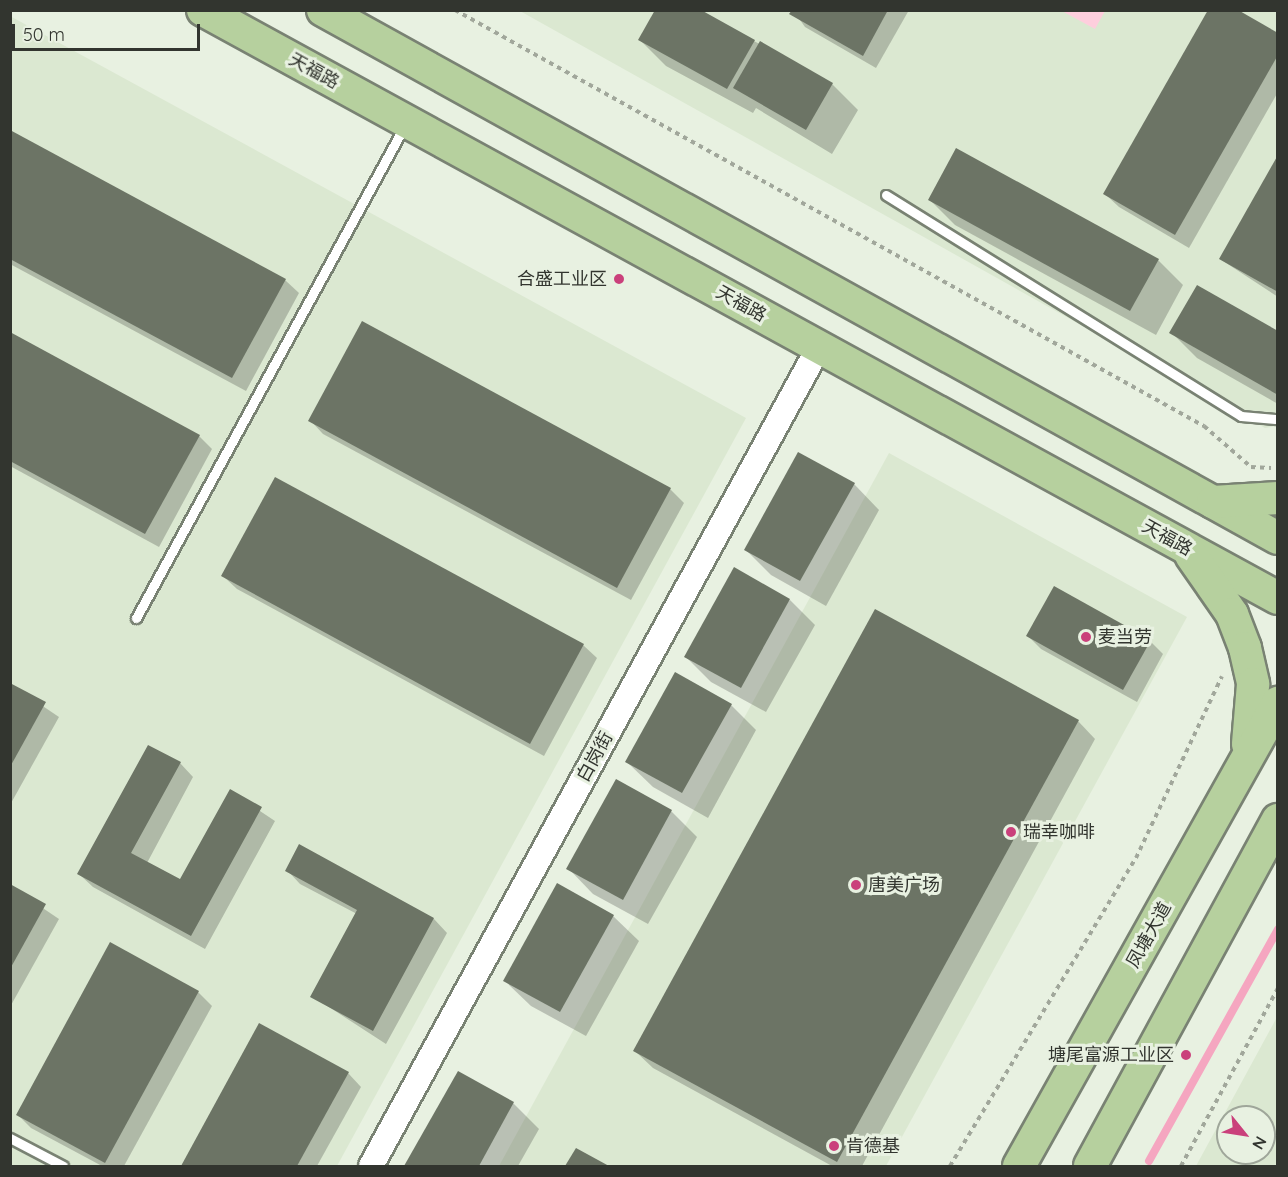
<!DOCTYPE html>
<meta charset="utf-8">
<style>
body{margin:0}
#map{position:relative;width:1288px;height:1177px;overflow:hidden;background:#e8f1e1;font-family:Quicksand,"Noto Sans SC",sans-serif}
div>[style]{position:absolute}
.built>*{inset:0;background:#dbe8d1}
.green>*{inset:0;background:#fecedd}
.shadow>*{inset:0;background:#0003}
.stream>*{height:8px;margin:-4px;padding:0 4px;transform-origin:4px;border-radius:4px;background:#f5a6c0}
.building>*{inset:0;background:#6c7465}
.path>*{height:4px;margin-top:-2px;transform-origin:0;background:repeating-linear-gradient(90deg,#a1a79b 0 4.5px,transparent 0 9px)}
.roads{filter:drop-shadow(2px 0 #798273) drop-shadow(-2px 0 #798273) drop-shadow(0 2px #798273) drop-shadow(0 -2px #798273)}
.service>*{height:9px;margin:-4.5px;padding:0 4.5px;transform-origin:4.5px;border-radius:4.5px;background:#fff}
.tertiary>*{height:24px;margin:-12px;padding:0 12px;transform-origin:12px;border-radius:12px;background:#fff}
.primary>*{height:32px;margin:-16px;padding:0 16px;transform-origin:16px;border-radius:16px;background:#b6d09e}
.dots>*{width:16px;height:16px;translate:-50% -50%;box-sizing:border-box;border:3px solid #e8f1e1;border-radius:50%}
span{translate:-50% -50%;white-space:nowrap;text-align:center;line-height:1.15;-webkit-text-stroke:6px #e8f1e1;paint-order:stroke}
.street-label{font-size:18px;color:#32352f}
.poi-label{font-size:18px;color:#32352f}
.right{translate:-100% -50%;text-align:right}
.left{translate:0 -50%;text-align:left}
.frame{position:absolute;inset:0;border:12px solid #32352f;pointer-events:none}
.north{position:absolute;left:1216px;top:1105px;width:60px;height:60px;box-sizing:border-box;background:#e8f1e1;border:2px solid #9fa69a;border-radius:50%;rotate:120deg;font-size:16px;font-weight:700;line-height:24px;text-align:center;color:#32352f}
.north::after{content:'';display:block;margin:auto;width:21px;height:27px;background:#ca407b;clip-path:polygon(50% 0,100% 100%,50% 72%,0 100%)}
.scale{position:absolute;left:12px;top:24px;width:188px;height:27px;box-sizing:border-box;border:3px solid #32352f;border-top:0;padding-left:8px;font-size:18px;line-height:21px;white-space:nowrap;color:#32352f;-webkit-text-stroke:4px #e8f1e1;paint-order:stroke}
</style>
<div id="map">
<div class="built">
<i style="clip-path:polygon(520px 11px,1277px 11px,1277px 426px,1265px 428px)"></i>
<i style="clip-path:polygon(10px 16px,746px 418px,337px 1166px,11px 1166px)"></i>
<i style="clip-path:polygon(889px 453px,1187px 617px,886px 1166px,499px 1166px)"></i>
<i style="clip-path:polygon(evenodd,1277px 1017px,1277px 1166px,1196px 1166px,1277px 1017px,1228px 1117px,1264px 1117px,1264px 1153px,1228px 1153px,1228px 1117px)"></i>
</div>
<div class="green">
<i style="clip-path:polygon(1062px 11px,1105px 10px,1105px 11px,1095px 29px)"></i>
</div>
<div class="shadow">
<i style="clip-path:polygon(793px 10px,909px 10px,876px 68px,805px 27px)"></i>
<i style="clip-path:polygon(1278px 35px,1278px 92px,1189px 248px,1119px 207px,1105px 194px)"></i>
<i style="clip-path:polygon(640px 40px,754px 41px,832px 84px,858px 110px,832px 154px,756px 108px,753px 113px,666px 66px)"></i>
<i style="clip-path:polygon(10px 132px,285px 280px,299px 293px,246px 391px,10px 264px)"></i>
<i style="clip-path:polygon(1278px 158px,1278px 297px,1220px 259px)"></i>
<i style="clip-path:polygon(930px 200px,1158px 260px,1183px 285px,1156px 335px,955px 225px)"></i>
<i style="clip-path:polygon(362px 323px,670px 489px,684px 503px,631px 600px,323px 434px,310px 420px)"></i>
<i style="clip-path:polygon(1171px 332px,1278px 333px,1278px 404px,1197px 358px)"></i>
<i style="clip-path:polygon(10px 334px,199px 436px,212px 449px,159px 547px,10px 466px)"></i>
<i style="clip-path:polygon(854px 484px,879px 510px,826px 606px,771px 575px,746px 550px)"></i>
<i style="clip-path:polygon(223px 576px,583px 645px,597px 658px,544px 756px,237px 589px)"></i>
<i style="clip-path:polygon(790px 600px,815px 625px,766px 712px,711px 682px,686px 657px)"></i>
<i style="clip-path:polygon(1028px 636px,1150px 641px,1163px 654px,1137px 702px,1041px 649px)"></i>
<i style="clip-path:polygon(10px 684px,59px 717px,10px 805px)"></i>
<i style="clip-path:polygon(731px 705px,756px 730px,708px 818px,653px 787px,627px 762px)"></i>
<i style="clip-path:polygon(1078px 721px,1095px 739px,862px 1166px,832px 1166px,653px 1068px,635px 1051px)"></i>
<i style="clip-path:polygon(180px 763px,193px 777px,147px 863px,181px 881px,230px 791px,275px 821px,205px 949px,93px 887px,79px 874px)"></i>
<i style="clip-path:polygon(671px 811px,697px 837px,648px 924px,593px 894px,568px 868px)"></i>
<i style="clip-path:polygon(300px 846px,434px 919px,447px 933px,386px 1044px,312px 996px,357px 914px,300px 884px,287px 870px)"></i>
<i style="clip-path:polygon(10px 886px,59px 919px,10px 1007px)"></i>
<i style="clip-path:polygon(613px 916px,639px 941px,586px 1036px,531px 1006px,505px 981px)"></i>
<i style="clip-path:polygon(198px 992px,212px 1006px,124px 1166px,102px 1166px,31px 1128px,17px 1114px)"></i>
<i style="clip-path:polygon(260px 1025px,348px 1073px,361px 1087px,317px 1166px,183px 1166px)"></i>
<i style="clip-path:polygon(458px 1073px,513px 1103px,539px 1129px,518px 1166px,406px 1166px)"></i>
<i style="clip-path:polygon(576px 1150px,606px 1166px,567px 1166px)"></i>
</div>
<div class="stream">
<i style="left:1149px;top:1161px;width:265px;rotate:-60.9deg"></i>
</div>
<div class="building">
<i style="clip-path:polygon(655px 10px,701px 10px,755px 40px,727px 89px,638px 40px)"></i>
<i style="clip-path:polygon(792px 10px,888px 10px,863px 56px,789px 14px)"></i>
<i style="clip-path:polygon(1208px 10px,1238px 10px,1278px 33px,1278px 55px,1175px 235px,1103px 194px)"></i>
<i style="clip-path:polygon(760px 41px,833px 83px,806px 130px,733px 88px)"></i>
<i style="clip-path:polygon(10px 130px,286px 279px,232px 378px,10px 259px)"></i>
<i style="clip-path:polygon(956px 148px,1159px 259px,1130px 311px,928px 200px)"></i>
<i style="clip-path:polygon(1278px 155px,1278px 292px,1219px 259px)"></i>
<i style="clip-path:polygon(1197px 285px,1278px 331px,1278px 395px,1169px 333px)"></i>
<i style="clip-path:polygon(362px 321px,671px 488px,617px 588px,308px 421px)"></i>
<i style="clip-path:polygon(10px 332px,200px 435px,145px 534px,10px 461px)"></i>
<i style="clip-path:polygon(798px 452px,855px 483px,800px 581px,744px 550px)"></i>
<i style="clip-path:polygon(275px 477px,584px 644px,530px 744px,221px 576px)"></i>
<i style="clip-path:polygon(734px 567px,790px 599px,741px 688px,684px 657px)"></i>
<i style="clip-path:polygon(1054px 586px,1151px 640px,1123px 690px,1026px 636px)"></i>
<i style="clip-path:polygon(875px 609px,1079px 720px,837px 1162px,633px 1051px)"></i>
<i style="clip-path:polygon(675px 672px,732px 704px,682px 793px,625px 762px)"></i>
<i style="clip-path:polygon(10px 683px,46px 702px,10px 767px)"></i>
<i style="clip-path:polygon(148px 745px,181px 762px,131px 853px,180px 879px,230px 789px,262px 807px,191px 936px,77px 874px)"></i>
<i style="clip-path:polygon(616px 779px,672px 810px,623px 900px,566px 869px)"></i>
<i style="clip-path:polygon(299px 844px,434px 918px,373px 1031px,310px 997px,357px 910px,285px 871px)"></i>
<i style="clip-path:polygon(557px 883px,614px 915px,560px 1012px,503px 981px)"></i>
<i style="clip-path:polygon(10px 884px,46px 904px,10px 969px)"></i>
<i style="clip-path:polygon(110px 942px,199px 991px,105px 1163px,16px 1115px)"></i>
<i style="clip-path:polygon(259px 1023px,349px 1072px,297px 1166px,181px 1166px)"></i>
<i style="clip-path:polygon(458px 1071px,514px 1102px,479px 1166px,404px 1166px)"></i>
<i style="clip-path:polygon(576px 1148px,609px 1166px,565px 1166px)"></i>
</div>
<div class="path">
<i style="left:455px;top:10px;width:857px;rotate:29.05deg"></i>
<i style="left:1204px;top:426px;width:62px;rotate:41.1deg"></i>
<i style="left:1251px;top:467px;width:20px;rotate:3deg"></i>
<i style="left:950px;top:1166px;width:360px;rotate:-58.9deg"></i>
<i style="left:1136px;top:858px;width:201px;rotate:-64.7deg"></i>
<i style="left:1181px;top:1166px;width:203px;rotate:-61.4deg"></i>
</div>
<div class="roads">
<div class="service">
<i style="left:886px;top:195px;width:418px;rotate:31.9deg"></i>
<i style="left:1241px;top:416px;width:37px;rotate:5deg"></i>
<i style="left:136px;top:618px;width:562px;rotate:-61.38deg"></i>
<i style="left:10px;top:1138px;width:60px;rotate:27.8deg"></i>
</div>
<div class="tertiary">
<i style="left:371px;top:1166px;width:934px;rotate:-61.32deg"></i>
</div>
<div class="primary">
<i style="left:203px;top:10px;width:1225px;rotate:28.68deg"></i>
<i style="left:323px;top:10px;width:1091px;rotate:28.94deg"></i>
<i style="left:1213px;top:502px;width:65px;rotate:-3.5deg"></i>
<i style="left:1191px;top:555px;width:72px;rotate:55.2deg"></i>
<i style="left:1232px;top:614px;width:36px;rotate:69deg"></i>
<i style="left:1245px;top:648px;width:37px;rotate:77deg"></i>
<i style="left:1253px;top:684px;width:60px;rotate:94.8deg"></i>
<i style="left:1019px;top:1166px;width:531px;rotate:-60.78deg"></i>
<i style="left:1090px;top:1166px;width:394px;rotate:-61.5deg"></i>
</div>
</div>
<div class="dots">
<i style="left:619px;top:279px;background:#ca407b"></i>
<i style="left:1086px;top:637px;background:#ca407b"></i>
<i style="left:1011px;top:832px;background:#ca407b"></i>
<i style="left:856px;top:885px;background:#ca407b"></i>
<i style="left:1186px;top:1055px;background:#ca407b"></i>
<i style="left:834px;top:1146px;background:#ca407b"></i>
</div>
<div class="street-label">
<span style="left:314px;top:71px;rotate:29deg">天福路</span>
<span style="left:741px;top:304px;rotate:29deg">天福路</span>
<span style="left:1167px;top:538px;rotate:29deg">天福路</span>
<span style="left:595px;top:757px;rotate:-61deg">白岗街</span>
<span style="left:1149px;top:935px;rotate:-61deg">凤塘大道</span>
</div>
<div class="poi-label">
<span class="right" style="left:607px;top:279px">合盛工业区</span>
<span class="left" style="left:1098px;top:637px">麦当劳</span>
<span class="left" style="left:1023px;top:832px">瑞幸咖啡</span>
<span class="left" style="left:868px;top:885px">唐美广场</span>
<span class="right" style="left:1174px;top:1055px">塘尾富源工业区</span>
<span class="left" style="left:846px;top:1146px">肯德基</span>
</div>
<div class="frame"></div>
<div class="north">N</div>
<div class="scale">50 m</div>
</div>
